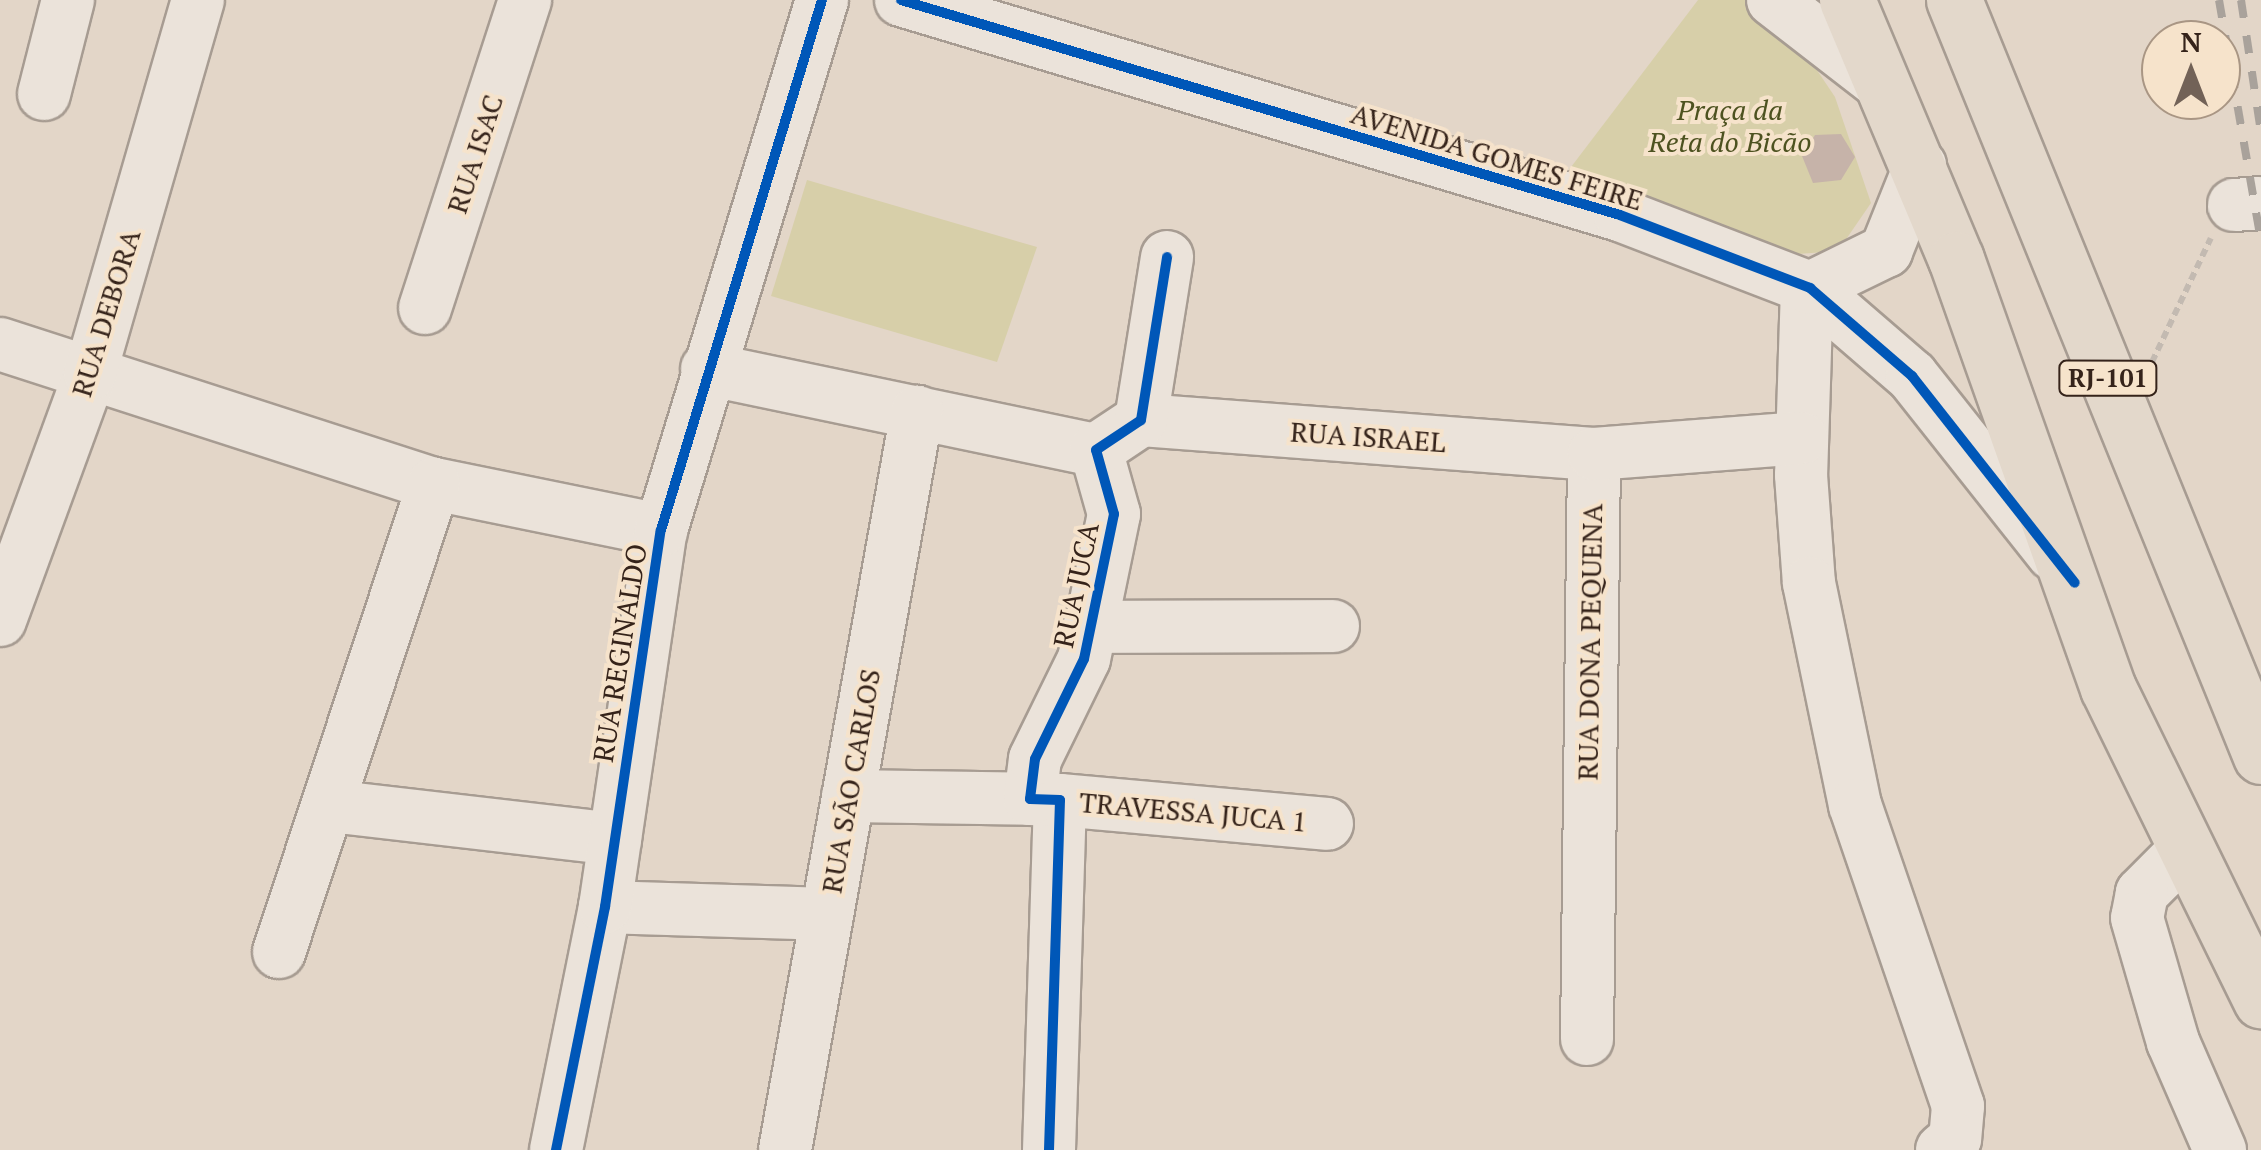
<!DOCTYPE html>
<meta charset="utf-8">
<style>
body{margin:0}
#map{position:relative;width:2261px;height:1150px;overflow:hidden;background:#e3d6c8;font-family:"PT Serif",serif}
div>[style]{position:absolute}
.green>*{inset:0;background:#d7cfa9}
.building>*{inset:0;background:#c6b3a9}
.path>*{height:6px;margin-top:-3px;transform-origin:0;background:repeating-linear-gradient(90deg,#c3bab1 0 8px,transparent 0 13px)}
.roads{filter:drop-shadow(2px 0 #a79c92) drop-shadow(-2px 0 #a79c92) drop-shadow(0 2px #a79c92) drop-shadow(0 -2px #a79c92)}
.minor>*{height:52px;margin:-26px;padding:0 26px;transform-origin:26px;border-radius:26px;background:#ebe3da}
.major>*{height:55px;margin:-27.5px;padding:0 27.5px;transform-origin:27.5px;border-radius:27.5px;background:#e3d8cb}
.rail>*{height:8px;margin-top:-4px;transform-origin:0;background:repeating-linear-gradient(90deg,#a9a29b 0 18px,transparent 0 36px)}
.cycleway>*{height:10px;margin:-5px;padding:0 5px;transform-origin:5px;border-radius:5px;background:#0057b8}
span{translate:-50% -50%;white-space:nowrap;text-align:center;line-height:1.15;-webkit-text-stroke:8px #f6e3cb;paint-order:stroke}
.shield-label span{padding:2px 8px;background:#f6e3cb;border:2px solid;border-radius:8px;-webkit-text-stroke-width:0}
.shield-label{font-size:25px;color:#35231a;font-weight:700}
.park-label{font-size:28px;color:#4d5220;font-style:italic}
.street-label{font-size:28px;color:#35231a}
.north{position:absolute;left:2141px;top:20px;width:100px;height:100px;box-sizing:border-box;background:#f6e3cb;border:2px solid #a99684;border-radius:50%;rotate:0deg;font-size:28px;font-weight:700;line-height:40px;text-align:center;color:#35231a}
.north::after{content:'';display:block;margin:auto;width:35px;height:45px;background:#726257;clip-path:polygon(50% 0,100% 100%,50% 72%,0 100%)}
</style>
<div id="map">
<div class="green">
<i style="clip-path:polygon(1698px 0,1746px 0,1800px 45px,1835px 97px,1871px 203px,1838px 251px,1798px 254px,1568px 171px)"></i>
<i style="clip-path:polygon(807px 180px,1037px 247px,997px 362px,771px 296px)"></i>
</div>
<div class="building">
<i style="clip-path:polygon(1841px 134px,1855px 157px,1841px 180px,1813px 183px,1802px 156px,1815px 135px)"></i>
</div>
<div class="path">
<i style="left:2152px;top:362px;width:137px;rotate:-64.6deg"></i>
</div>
<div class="roads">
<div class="minor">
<i style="left:901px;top:0;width:750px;rotate:16.65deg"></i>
<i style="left:1620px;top:215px;width:204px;rotate:21deg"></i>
<i style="left:1810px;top:288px;width:135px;rotate:40.8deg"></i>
<i style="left:1912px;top:376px;width:227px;rotate:51.6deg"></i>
<i style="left:1773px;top:0;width:140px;rotate:37.8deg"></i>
<i style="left:44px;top:94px;width:97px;rotate:-75.7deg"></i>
<i style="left:2234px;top:205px;width:27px;rotate:-4deg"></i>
<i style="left:1807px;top:287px;width:188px;rotate:91.8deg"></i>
<i style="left:1801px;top:475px;width:108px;rotate:85.8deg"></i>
<i style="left:1809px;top:583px;width:227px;rotate:78.3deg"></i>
<i style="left:1855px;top:805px;width:318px;rotate:71.1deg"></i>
<i style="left:1958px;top:1106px;width:33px;rotate:95deg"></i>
<i style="left:1955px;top:1139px;width:17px;rotate:140deg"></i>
<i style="left:1810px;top:288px;width:85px;rotate:-26deg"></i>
<i style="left:1886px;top:251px;width:92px;rotate:-68.2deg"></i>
<i style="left:425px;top:308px;width:324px;rotate:-72deg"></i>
<i style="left:0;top:344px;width:456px;rotate:17.9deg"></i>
<i style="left:434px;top:484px;width:232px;rotate:11.5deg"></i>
<i style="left:707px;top:369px;width:397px;rotate:11.8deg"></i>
<i style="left:1141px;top:420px;width:454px;rotate:4.3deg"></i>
<i style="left:0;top:620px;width:262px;rotate:-69.9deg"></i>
<i style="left:90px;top:374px;width:389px;rotate:-73.9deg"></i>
<i style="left:1089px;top:627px;width:244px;rotate:-0.2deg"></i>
<i style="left:848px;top:796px;width:182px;rotate:0.9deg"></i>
<i style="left:1060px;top:800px;width:268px;rotate:5.1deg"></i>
<i style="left:330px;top:806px;width:287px;rotate:6.6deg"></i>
<i style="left:2182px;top:853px;width:57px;rotate:135deg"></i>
<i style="left:2142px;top:893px;width:25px;rotate:101deg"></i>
<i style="left:2137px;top:918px;width:129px;rotate:73.8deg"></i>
<i style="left:2173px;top:1042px;width:118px;rotate:66.5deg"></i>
<i style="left:605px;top:907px;width:222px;rotate:1.8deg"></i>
<i style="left:279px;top:952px;width:493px;rotate:-71.7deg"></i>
<i style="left:1587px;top:1039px;width:585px;rotate:-89.31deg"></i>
<i style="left:1594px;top:454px;width:208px;rotate:-4.4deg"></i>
<i style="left:556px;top:1150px;width:248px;rotate:-78.6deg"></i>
<i style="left:605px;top:907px;width:381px;rotate:-81.6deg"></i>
<i style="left:661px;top:530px;width:554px;rotate:-73.1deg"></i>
<i style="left:785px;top:1150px;width:750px;rotate:-79.86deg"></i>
<i style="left:1049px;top:1150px;width:350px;rotate:-88.2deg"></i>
<i style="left:1060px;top:800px;width:30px;rotate:-178deg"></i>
<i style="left:1030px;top:799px;width:40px;rotate:-82.9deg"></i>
<i style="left:1035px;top:759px;width:111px;rotate:-63.9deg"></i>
<i style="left:1084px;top:659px;width:148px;rotate:-78.3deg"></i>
<i style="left:1114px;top:514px;width:66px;rotate:-105.7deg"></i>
<i style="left:1096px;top:450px;width:54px;rotate:-33.7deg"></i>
<i style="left:1141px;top:420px;width:165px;rotate:-80.9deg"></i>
</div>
<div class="major">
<i style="left:1847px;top:0;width:281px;rotate:67.2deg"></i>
<i style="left:1956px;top:259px;width:455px;rotate:70.5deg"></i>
<i style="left:2108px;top:688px;width:348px;rotate:63.9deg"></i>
<i style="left:1954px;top:0;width:816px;rotate:67.9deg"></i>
</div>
</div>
<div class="rail">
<i style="left:2219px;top:0;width:244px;rotate:80.1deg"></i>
<i style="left:2241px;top:0;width:134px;rotate:81.4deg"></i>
</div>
<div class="cycleway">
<i style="left:901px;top:0;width:750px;rotate:16.65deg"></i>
<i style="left:1620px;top:215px;width:204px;rotate:21deg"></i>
<i style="left:1810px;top:288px;width:135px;rotate:40.8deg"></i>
<i style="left:1912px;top:376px;width:263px;rotate:51.8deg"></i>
<i style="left:556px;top:1150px;width:248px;rotate:-78.6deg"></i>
<i style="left:605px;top:907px;width:381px;rotate:-81.6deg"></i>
<i style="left:661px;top:530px;width:554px;rotate:-73.1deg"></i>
<i style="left:1049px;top:1150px;width:350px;rotate:-88.2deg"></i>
<i style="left:1060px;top:800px;width:30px;rotate:-178deg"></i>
<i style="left:1030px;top:799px;width:40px;rotate:-82.9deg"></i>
<i style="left:1035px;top:759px;width:111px;rotate:-63.9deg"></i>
<i style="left:1084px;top:659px;width:148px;rotate:-78.3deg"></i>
<i style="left:1114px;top:514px;width:66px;rotate:-105.7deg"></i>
<i style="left:1096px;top:450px;width:54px;rotate:-33.7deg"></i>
<i style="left:1141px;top:420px;width:165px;rotate:-80.9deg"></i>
</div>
<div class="shield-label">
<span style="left:2108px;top:378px">RJ-101</span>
</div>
<div class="park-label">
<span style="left:1730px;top:126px">Praça da<br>Reta do Bicão</span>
</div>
<div class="street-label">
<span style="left:475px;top:154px;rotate:-72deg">RUA ISAC</span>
<span style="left:1497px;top:157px;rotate:17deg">AVENIDA GOMES FEIRE</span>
<span style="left:106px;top:313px;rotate:-73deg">RUA DEBORA</span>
<span style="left:1368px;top:437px;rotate:4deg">RUA ISRAEL</span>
<span style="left:1076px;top:585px;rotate:-78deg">RUA JUCA</span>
<span style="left:1590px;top:642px;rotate:-89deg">RUA DONA PEQUENA</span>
<span style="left:620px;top:653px;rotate:-81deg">RUA REGINALDO</span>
<span style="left:851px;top:781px;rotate:-80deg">RUA SÃO CARLOS</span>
<span style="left:1193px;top:812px;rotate:5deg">TRAVESSA JUCA 1</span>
</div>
<div class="north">N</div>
</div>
